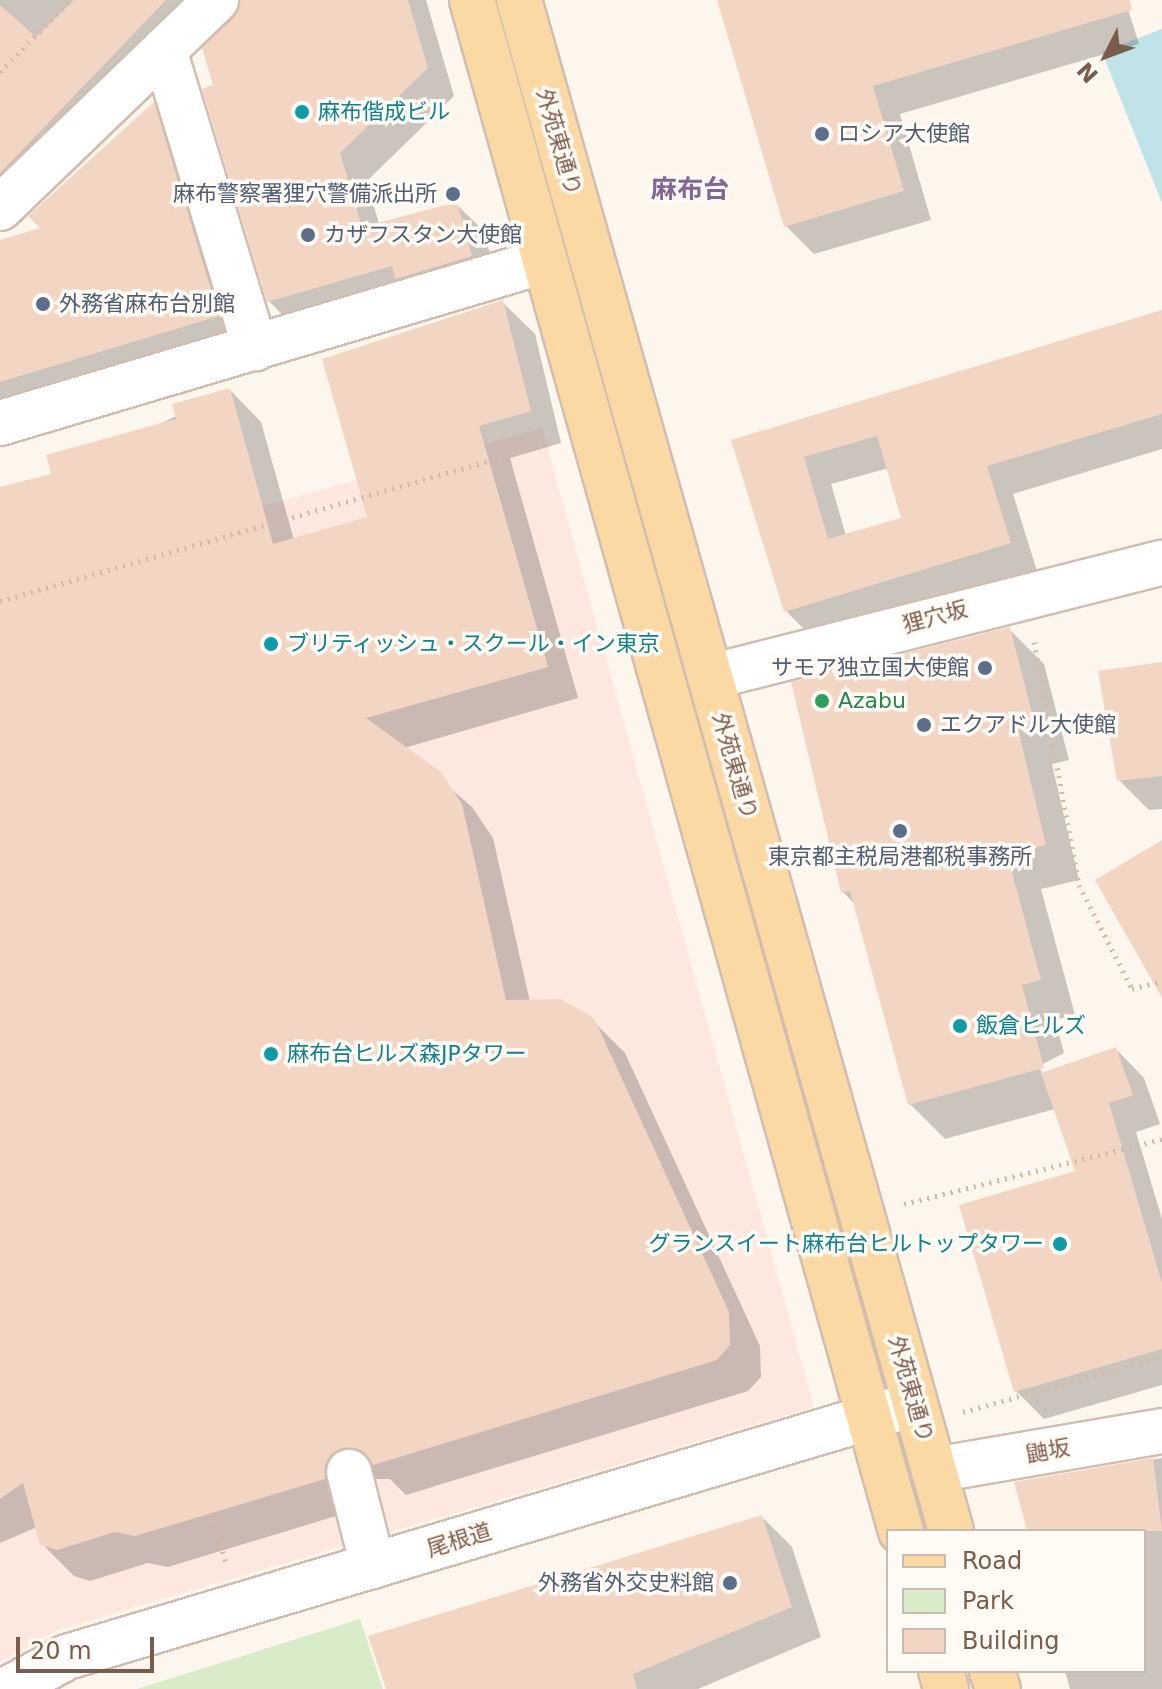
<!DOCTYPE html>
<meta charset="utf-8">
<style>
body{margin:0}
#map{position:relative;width:1162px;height:1689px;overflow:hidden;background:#fdf6ec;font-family:"DejaVu Sans","Noto Sans JP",sans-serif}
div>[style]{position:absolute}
.commercial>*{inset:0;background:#fde8e0}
.green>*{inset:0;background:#d8ecc9}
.water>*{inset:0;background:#bfe3e8}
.shadow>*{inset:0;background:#0003}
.building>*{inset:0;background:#f3d5c3}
.path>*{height:5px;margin-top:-2.5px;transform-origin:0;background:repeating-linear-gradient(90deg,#d9b8a5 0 2px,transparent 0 8px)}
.roads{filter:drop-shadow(2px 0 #d1beb0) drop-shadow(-2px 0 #d1beb0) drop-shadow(0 2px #d1beb0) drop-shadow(0 -2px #d1beb0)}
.minor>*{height:44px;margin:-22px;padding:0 22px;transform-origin:22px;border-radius:22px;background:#fff}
.major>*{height:44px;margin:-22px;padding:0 22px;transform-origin:22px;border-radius:22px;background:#fbd9a5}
.dots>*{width:22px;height:22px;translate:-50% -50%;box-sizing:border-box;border:4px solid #fffaf3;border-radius:50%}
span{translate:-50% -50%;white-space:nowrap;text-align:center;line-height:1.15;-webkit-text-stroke:7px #fffaf3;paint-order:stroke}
.culture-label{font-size:22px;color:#0d838f}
.left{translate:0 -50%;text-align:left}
.right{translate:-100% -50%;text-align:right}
.service-label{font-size:22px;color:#4e5e75}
.street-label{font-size:22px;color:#7a5c4d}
.leisure-label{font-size:22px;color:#27864d}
.quarter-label{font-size:26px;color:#846695;font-weight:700}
.legend{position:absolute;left:886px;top:1529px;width:260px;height:144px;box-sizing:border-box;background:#fffaf3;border:2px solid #cabbb1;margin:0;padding:10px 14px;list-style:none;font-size:24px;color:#7a5c4d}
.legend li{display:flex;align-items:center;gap:16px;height:40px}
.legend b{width:40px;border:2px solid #cabbb1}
.north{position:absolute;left:1066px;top:16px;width:80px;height:80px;-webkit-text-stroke:6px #fffaf3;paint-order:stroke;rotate:228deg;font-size:22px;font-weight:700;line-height:32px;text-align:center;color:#7a5c4d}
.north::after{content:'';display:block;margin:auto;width:28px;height:36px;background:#7a5c4d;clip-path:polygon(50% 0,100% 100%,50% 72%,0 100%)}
.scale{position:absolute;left:16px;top:1637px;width:138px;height:36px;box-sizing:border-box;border:4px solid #7a5c4d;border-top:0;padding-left:10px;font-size:24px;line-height:28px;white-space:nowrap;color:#7a5c4d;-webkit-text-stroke:6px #fffaf3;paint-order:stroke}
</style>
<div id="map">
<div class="commercial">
<i style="clip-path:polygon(542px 428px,814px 1407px,58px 1630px,0 1662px,0 580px)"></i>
</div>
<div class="green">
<i style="clip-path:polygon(360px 1619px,383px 1689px,137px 1689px)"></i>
</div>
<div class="water">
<i style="clip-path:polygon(1162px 29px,1162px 203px,1102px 52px)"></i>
</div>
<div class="shadow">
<i style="clip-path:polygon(0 0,426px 0,454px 96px,367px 181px,379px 224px,456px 204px,484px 231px,498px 284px,296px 329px,269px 301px,204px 49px,241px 3px,0 181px)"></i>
<i style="clip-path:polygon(719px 0,1125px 0,1139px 44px,900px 114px,931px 220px,814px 254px,786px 226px)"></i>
<i style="clip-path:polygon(154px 105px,176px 128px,241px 339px,0 411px,0 242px,43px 229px)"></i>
<i style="clip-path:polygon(503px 303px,535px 334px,561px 443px,510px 458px,578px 698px,404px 748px,472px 807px,493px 838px,530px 1002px,592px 1020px,625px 1053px,760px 1346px,761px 1377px,748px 1391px,406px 1495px,390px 1479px,374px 1479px,356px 1497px,356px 1510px,168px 1567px,148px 1563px,90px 1581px,74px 1576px,42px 1544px,37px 1527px,0 1543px,0 489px,54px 475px,230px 390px,261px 422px,294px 540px,369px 519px)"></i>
<i style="clip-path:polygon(evenodd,1162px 313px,1162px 449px,1013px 494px,1037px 571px,813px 638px,786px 611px,734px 442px,1162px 313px,889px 468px,903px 519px,846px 536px,831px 484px,889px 468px)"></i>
<i style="clip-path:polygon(1009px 629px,1044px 664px,1069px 760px,1052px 764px,1079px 880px,1041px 889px,1075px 1015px,1055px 1020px,1064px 1053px,1039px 1066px,1043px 1075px,1116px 1049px,1144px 1078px,1160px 1124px,1136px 1132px,1162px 1219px,1162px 1385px,1044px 1419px,1016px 1391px,1078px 1173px,1055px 1109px,945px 1139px,910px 1104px,856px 905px,843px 892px)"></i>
<i style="clip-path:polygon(1162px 664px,1162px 809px,1149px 810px,1119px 780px)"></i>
<i style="clip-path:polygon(1162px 1458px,1162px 1689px,1070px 1689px,1065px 1671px,1144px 1671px,1144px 1531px,1029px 1531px,1017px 1483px)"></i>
<i style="clip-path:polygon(762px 1517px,792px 1547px,821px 1637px,698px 1689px,388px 1689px)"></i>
</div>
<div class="building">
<i style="clip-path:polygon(74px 0,166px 0,0 173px,0 5px,36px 37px)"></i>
<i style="clip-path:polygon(240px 0,408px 0,428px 68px,340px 153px,362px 227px,457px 202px,472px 256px,395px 279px,392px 266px,267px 302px,202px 89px,213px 85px,202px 48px,234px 17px)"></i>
<i style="clip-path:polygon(717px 0,1130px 0,1132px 10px,873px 86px,904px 191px,784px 227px)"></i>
<i style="clip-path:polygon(154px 102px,219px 316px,0 382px,0 240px,40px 228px,28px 216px)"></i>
<i style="clip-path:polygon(503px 300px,531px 411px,479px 426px,548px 667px,366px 718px,441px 772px,462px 804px,506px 1000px,560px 999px,594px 1018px,729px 1312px,730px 1345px,717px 1360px,373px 1465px,356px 1448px,342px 1448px,325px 1465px,325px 1479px,135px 1536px,115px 1532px,57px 1550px,40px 1545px,23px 1483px,0 1499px,0 487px,51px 474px,46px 455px,176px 419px,172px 404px,230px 388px,273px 544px,367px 517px,322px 359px)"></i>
<i style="clip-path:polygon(evenodd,1162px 310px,1162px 414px,987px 466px,1011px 543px,784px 612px,731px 440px,1162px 310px,877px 436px,901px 518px,828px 539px,804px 457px,877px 436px)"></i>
<i style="clip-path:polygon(1010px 627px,1035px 725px,1018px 729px,1046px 845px,1007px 854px,1041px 980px,1022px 985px,1044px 1068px,908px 1105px,850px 891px,841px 893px,791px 682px)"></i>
<i style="clip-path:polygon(1162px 662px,1162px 776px,1117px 781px,1098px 671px)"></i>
<i style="clip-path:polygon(1162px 840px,1162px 998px,1095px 880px)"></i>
<i style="clip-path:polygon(1116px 1047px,1133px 1095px,1109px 1103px,1162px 1283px,1162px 1349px,1014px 1392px,959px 1205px,1075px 1171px,1041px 1073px)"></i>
<i style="clip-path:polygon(1153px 1458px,1162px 1531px,1027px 1531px,1014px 1482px)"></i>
<i style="clip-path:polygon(762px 1515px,792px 1607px,633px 1674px,637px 1689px,386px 1689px,368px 1636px)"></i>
</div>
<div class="path">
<i style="left:0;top:72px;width:101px;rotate:-45.4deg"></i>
<i style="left:0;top:601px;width:570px;rotate:-15.99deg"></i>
<i style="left:1034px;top:642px;width:247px;rotate:79.5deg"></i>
<i style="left:1079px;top:885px;width:117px;rotate:63deg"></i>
<i style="left:1132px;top:989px;width:31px;rotate:-15deg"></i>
<i style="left:904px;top:1204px;width:266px;rotate:-14.1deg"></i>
<i style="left:963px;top:1412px;width:207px;rotate:-15.7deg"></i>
<i style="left:211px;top:1513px;width:52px;rotate:73.3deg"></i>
</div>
<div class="roads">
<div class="minor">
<i style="left:164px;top:50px;width:312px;rotate:73deg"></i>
<i style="left:0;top:208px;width:300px;rotate:-43.9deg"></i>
<i style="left:0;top:423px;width:568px;rotate:-16.58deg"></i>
<i style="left:710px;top:677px;width:466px;rotate:-14.2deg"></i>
<i style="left:934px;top:1470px;width:231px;rotate:-9.7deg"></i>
<i style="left:349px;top:1472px;width:97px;rotate:75.7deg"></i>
<i style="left:8px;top:1689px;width:67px;rotate:-28.5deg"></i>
<i style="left:67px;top:1657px;width:884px;rotate:-16.63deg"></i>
</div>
<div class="major">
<i style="left:472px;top:0;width:1590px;rotate:74.35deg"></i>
<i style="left:519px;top:0;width:1591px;rotate:74.24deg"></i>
<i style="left:941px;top:1671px;width:19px;rotate:74deg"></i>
<i style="left:992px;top:1671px;width:19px;rotate:72deg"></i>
</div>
</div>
<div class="dots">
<i style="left:302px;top:112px;background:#0f9aa8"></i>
<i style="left:822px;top:134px;background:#5c6f8a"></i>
<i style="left:453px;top:194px;background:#5c6f8a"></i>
<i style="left:308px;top:235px;background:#5c6f8a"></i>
<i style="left:43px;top:304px;background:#5c6f8a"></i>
<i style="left:271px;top:644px;background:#0f9aa8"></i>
<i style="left:985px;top:668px;background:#5c6f8a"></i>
<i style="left:822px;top:701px;background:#2e9e5b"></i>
<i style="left:924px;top:725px;background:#5c6f8a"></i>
<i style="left:900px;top:831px;background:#5c6f8a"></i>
<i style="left:960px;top:1026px;background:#0f9aa8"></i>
<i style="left:271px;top:1054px;background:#0f9aa8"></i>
<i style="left:1060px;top:1244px;background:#0f9aa8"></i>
<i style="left:730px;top:1583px;background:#5c6f8a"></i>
</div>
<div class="culture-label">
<span class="left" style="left:318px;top:112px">麻布偕成ビル</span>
<span class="left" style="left:287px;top:644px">ブリティッシュ・スクール・イン東京</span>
<span class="left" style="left:976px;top:1026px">飯倉ヒルズ</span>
<span class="left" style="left:287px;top:1054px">麻布台ヒルズ森JPタワー</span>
<span class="right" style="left:1044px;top:1244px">グランスイート麻布台ヒルトップタワー</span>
</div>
<div class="service-label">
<span class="left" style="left:838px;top:134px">ロシア大使館</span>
<span class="right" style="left:437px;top:194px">麻布警察署狸穴警備派出所</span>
<span class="left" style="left:324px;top:235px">カザフスタン大使館</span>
<span class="left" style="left:59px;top:304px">外務省麻布台別館</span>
<span class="right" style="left:969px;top:668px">サモア独立国大使館</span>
<span class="left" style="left:940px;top:725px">エクアドル大使館</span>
<span style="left:900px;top:857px">東京都主税局港都税事務所</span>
<span class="right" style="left:714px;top:1583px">外務省外交史料館</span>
</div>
<div class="street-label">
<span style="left:559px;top:142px;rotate:74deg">外苑東通り</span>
<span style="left:935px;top:617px;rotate:-15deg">狸穴坂</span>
<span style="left:735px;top:766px;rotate:74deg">外苑東通り</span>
<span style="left:911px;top:1389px;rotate:74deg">外苑東通り</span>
<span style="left:1048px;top:1451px;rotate:-10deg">鼬坂</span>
<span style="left:459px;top:1540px;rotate:-17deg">尾根道</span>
</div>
<div class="leisure-label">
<span class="left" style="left:838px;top:701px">Azabu</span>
</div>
<div class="quarter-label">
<span style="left:690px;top:190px">麻布台</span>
</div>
<ul class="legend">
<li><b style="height:10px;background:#fbd9a5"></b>Road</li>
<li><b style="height:22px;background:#d8ecc9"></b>Park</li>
<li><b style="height:22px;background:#f3d5c3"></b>Building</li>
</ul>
<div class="north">N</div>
<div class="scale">20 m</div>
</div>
